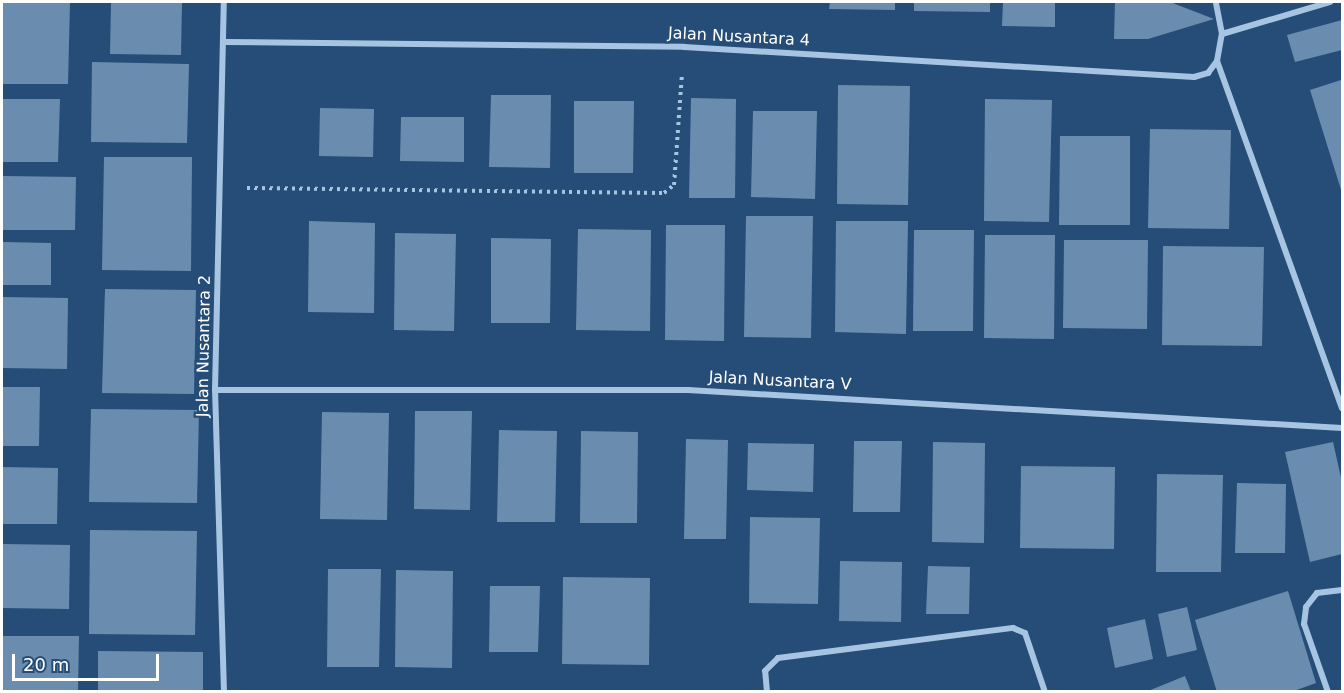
<!DOCTYPE html>
<style>
body{margin:0}
#map{position:relative;width:1344px;height:693px;overflow:hidden;background:#264d77;font-family:"DejaVu Sans",sans-serif}
div>[style]{position:absolute}
.building>*{inset:0;background:#6a8daf}
.path>*{height:4px;margin-top:-2px;transform-origin:0;background:repeating-linear-gradient(90deg,#a7c5e2 0 3px,transparent 0 7.5px)}
.street>*{height:6px;margin:-3px;padding:0 3px;transform-origin:3px;border-radius:3px;background:#a7c5e2}
span{translate:-50% -50%;white-space:nowrap;text-align:center;line-height:1.15;-webkit-text-stroke:4.5px #264d77;paint-order:stroke}
.street-label{font-size:16px;color:#fff}
.frame{position:absolute;inset:0;border:3px solid #fff;pointer-events:none}
.scale{position:absolute;left:12px;top:654px;width:147px;height:27px;box-sizing:border-box;border:3px solid #fff;border-top:0;padding-left:8px;font-size:18px;line-height:21px;white-space:nowrap;color:#fff;-webkit-text-stroke:4px #264d77;paint-order:stroke}
</style>
<div id="map">
<div class="building">
<i style="clip-path:polygon(2px 2px,70px 2px,68px 84px,2px 84px)"></i>
<i style="clip-path:polygon(111px 2px,182px 2px,181px 55px,110px 54px)"></i>
<i style="clip-path:polygon(830px 2px,895px 2px,895px 10px,829px 9px)"></i>
<i style="clip-path:polygon(914px 2px,990px 2px,990px 12px,914px 11px)"></i>
<i style="clip-path:polygon(1003px 2px,1055px 2px,1055px 27px,1002px 26px)"></i>
<i style="clip-path:polygon(1115px 2px,1170px 2px,1214px 19px,1148px 39px,1114px 39px)"></i>
<i style="clip-path:polygon(1342px 20px,1342px 50px,1295px 62px,1287px 35px)"></i>
<i style="clip-path:polygon(92px 62px,189px 64px,187px 143px,91px 142px)"></i>
<i style="clip-path:polygon(1341px 80px,1342px 85px,1342px 193px,1310px 90px)"></i>
<i style="clip-path:polygon(838px 85px,910px 86px,908px 205px,837px 204px)"></i>
<i style="clip-path:polygon(491px 95px,551px 95px,550px 168px,489px 167px)"></i>
<i style="clip-path:polygon(691px 98px,736px 99px,735px 198px,689px 198px)"></i>
<i style="clip-path:polygon(2px 99px,60px 99px,58px 162px,2px 162px)"></i>
<i style="clip-path:polygon(985px 99px,1052px 100px,1049px 222px,984px 221px)"></i>
<i style="clip-path:polygon(574px 101px,634px 101px,633px 173px,574px 173px)"></i>
<i style="clip-path:polygon(320px 108px,374px 109px,373px 157px,319px 156px)"></i>
<i style="clip-path:polygon(753px 111px,817px 111px,815px 199px,751px 197px)"></i>
<i style="clip-path:polygon(401px 117px,464px 117px,464px 162px,400px 161px)"></i>
<i style="clip-path:polygon(1150px 129px,1231px 130px,1229px 229px,1148px 228px)"></i>
<i style="clip-path:polygon(1060px 136px,1130px 136px,1130px 225px,1059px 225px)"></i>
<i style="clip-path:polygon(104px 157px,192px 157px,191px 271px,102px 270px)"></i>
<i style="clip-path:polygon(2px 176px,76px 177px,75px 230px,2px 230px)"></i>
<i style="clip-path:polygon(746px 216px,813px 216px,811px 338px,744px 337px)"></i>
<i style="clip-path:polygon(309px 221px,375px 223px,374px 313px,308px 312px)"></i>
<i style="clip-path:polygon(836px 221px,908px 221px,906px 334px,835px 332px)"></i>
<i style="clip-path:polygon(666px 225px,725px 225px,724px 341px,665px 340px)"></i>
<i style="clip-path:polygon(578px 229px,651px 230px,650px 331px,576px 330px)"></i>
<i style="clip-path:polygon(914px 230px,974px 230px,973px 331px,913px 331px)"></i>
<i style="clip-path:polygon(395px 233px,456px 234px,454px 331px,394px 330px)"></i>
<i style="clip-path:polygon(985px 235px,1055px 235px,1054px 339px,984px 338px)"></i>
<i style="clip-path:polygon(491px 238px,551px 239px,550px 323px,491px 323px)"></i>
<i style="clip-path:polygon(1064px 240px,1148px 240px,1147px 329px,1063px 328px)"></i>
<i style="clip-path:polygon(2px 242px,51px 243px,51px 285px,2px 285px)"></i>
<i style="clip-path:polygon(1163px 246px,1264px 247px,1262px 346px,1162px 345px)"></i>
<i style="clip-path:polygon(105px 289px,196px 290px,194px 394px,102px 393px)"></i>
<i style="clip-path:polygon(2px 297px,68px 298px,67px 369px,2px 368px)"></i>
<i style="clip-path:polygon(2px 387px,40px 387px,39px 446px,2px 446px)"></i>
<i style="clip-path:polygon(91px 409px,199px 410px,197px 503px,89px 502px)"></i>
<i style="clip-path:polygon(415px 411px,472px 411px,470px 510px,414px 509px)"></i>
<i style="clip-path:polygon(322px 412px,389px 413px,387px 520px,320px 519px)"></i>
<i style="clip-path:polygon(499px 430px,557px 431px,555px 522px,497px 522px)"></i>
<i style="clip-path:polygon(581px 431px,638px 432px,637px 523px,580px 523px)"></i>
<i style="clip-path:polygon(686px 439px,728px 440px,726px 539px,684px 539px)"></i>
<i style="clip-path:polygon(854px 441px,902px 441px,900px 512px,853px 512px)"></i>
<i style="clip-path:polygon(933px 442px,985px 443px,984px 543px,932px 542px)"></i>
<i style="clip-path:polygon(1333px 442px,1342px 482px,1342px 554px,1310px 562px,1285px 452px)"></i>
<i style="clip-path:polygon(748px 443px,814px 444px,813px 492px,747px 490px)"></i>
<i style="clip-path:polygon(1021px 466px,1115px 467px,1114px 549px,1020px 548px)"></i>
<i style="clip-path:polygon(2px 467px,58px 468px,57px 524px,2px 524px)"></i>
<i style="clip-path:polygon(1157px 474px,1223px 475px,1221px 572px,1156px 572px)"></i>
<i style="clip-path:polygon(1237px 483px,1286px 484px,1285px 553px,1235px 553px)"></i>
<i style="clip-path:polygon(750px 517px,820px 518px,818px 604px,749px 603px)"></i>
<i style="clip-path:polygon(90px 530px,197px 531px,195px 635px,89px 634px)"></i>
<i style="clip-path:polygon(2px 544px,70px 545px,69px 609px,2px 608px)"></i>
<i style="clip-path:polygon(840px 561px,902px 562px,901px 622px,839px 621px)"></i>
<i style="clip-path:polygon(928px 566px,970px 567px,969px 614px,926px 614px)"></i>
<i style="clip-path:polygon(328px 569px,381px 569px,379px 667px,327px 667px)"></i>
<i style="clip-path:polygon(396px 570px,453px 571px,452px 668px,395px 667px)"></i>
<i style="clip-path:polygon(563px 577px,650px 578px,649px 665px,562px 664px)"></i>
<i style="clip-path:polygon(490px 586px,540px 586px,538px 652px,489px 652px)"></i>
<i style="clip-path:polygon(1288px 591px,1316px 683px,1291px 692px,1217px 692px,1195px 620px)"></i>
<i style="clip-path:polygon(1187px 607px,1197px 650px,1167px 657px,1158px 614px)"></i>
<i style="clip-path:polygon(1145px 619px,1153px 659px,1115px 668px,1107px 628px)"></i>
<i style="clip-path:polygon(2px 636px,79px 636px,78px 692px,2px 692px)"></i>
<i style="clip-path:polygon(98px 651px,203px 652px,203px 692px,98px 692px)"></i>
<i style="clip-path:polygon(1185px 676px,1191px 691px,1148px 691px)"></i>
</div>
<div class="path">
<i style="left:247px;top:188px;width:417px;rotate:0.7deg"></i>
<i style="left:664px;top:193px;width:13px;rotate:-39deg"></i>
<i style="left:674px;top:185px;width:111px;rotate:-85.9deg"></i>
</div>
<div class="street">
<i style="left:1222px;top:34px;width:113px;rotate:-16.5deg"></i>
<i style="left:224px;top:42px;width:460px;rotate:0.6deg"></i>
<i style="left:684px;top:47px;width:511px;rotate:3.37deg"></i>
<i style="left:1194px;top:77px;width:15px;rotate:-16deg"></i>
<i style="left:1208px;top:73px;width:15px;rotate:-53deg"></i>
<i style="left:1217px;top:61px;width:27px;rotate:-80deg"></i>
<i style="left:1222px;top:34px;width:33px;rotate:-101deg"></i>
<i style="left:1217px;top:61px;width:369px;rotate:70.2deg"></i>
<i style="left:215px;top:390px;width:473px"></i>
<i style="left:688px;top:390px;width:655px;rotate:3.33deg"></i>
<i style="left:224px;top:692px;width:302px;rotate:-91.7deg"></i>
<i style="left:215px;top:390px;width:388px;rotate:-88.7deg"></i>
<i style="left:767px;top:692px;width:21px;rotate:-95deg"></i>
<i style="left:765px;top:671px;width:18px;rotate:-45deg"></i>
<i style="left:778px;top:658px;width:237px;rotate:-7.3deg"></i>
<i style="left:1013px;top:628px;width:13px;rotate:23deg"></i>
<i style="left:1025px;top:633px;width:62px;rotate:71.3deg"></i>
<i style="left:1328px;top:692px;width:72px;rotate:-109.4deg"></i>
<i style="left:1304px;top:624px;width:17px;rotate:-83deg"></i>
<i style="left:1306px;top:607px;width:18px;rotate:-52deg"></i>
<i style="left:1317px;top:593px;width:25px;rotate:-7deg"></i>
</div>
<div class="street-label">
<span style="left:739px;top:37px;rotate:3deg">Jalan Nusantara 4</span>
<span style="left:204px;top:346px;rotate:-89deg">Jalan Nusantara 2</span>
<span style="left:780px;top:381px;rotate:3deg">Jalan Nusantara V</span>
</div>
<div class="frame"></div>
<div class="scale">20 m</div>
</div>
